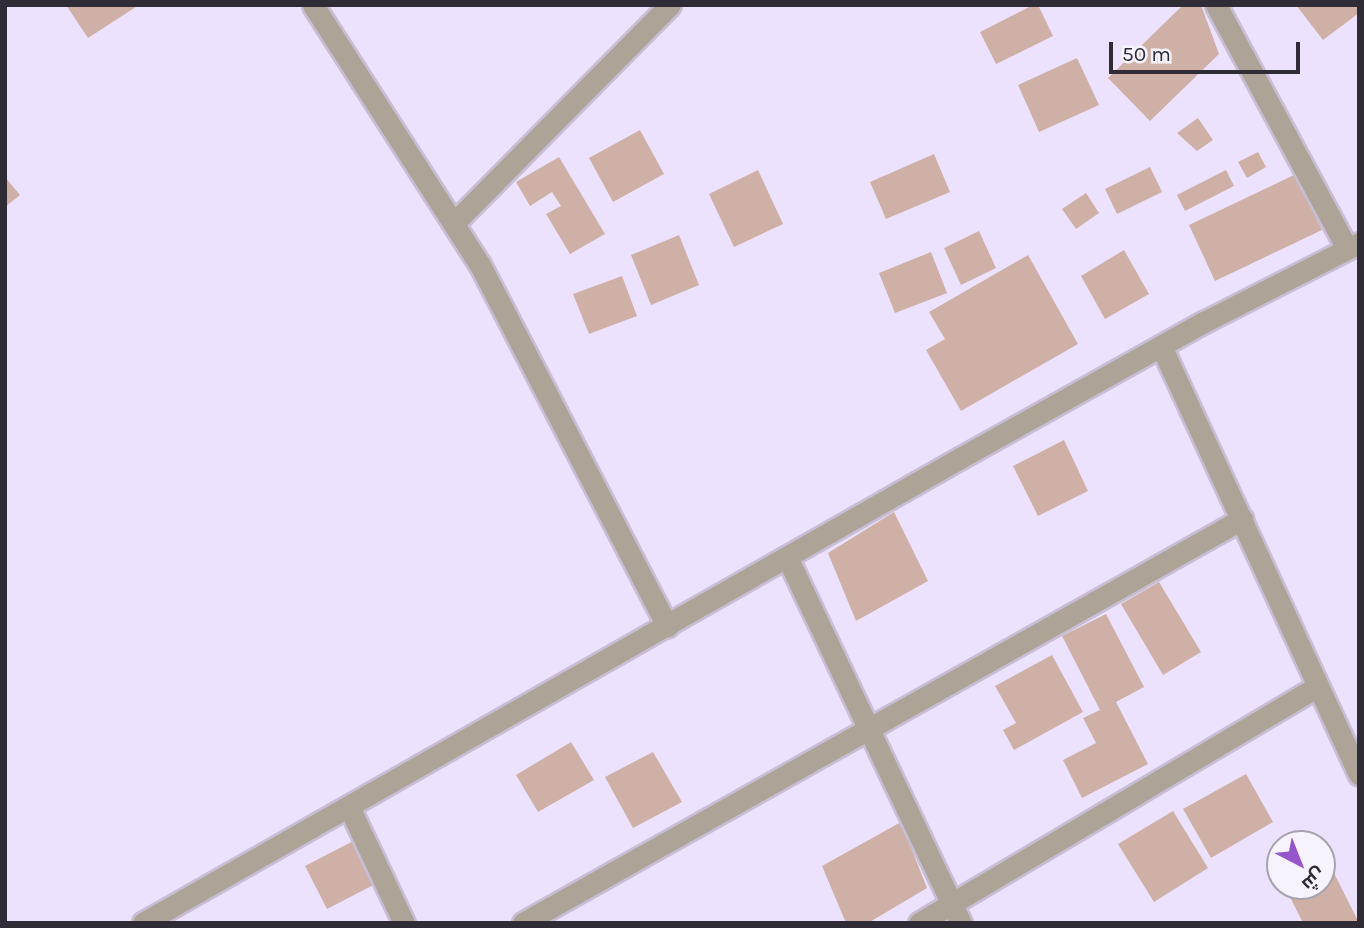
<!DOCTYPE html>
<meta charset="utf-8">
<style>
body{margin:0}
#map{position:relative;width:1364px;height:928px;overflow:hidden;background:#ede2fd;font-family:Karla,Cairo,sans-serif}
div>[style]{position:absolute}
.building>*{inset:0;background:#ceb0a6}
.roads{filter:drop-shadow(2px 0 #c7bed5) drop-shadow(-2px 0 #c7bed5) drop-shadow(0 2px #c7bed5) drop-shadow(0 -2px #c7bed5)}
.minor>*{height:21px;margin:-10.5px;padding:0 10.5px;transform-origin:10.5px;border-radius:10.5px;background:#ada397}
span{translate:-50% -50%;white-space:nowrap;text-align:center;line-height:1.15;-webkit-text-stroke:7px #f7f3fe;paint-order:stroke}
.frame{position:absolute;inset:0;border:7px solid #302c36;pointer-events:none}
.north{position:absolute;left:1266px;top:830px;width:70px;height:70px;box-sizing:border-box;background:#f7f3fe;border:2px solid #a7a3ae;border-radius:50%;rotate:138deg;font-size:19px;font-weight:700;line-height:28px;text-align:center;color:#302c36}
.north::after{content:'';display:block;margin:auto;width:24px;height:32px;background:#9655cb;clip-path:polygon(50% 0,100% 100%,50% 72%,0 100%)}
.scale{position:absolute;left:1109px;top:42px;width:191px;height:32px;box-sizing:border-box;border:4px solid #302c36;border-top:0;padding-left:9px;font-size:21px;line-height:24px;white-space:nowrap;color:#302c36;-webkit-text-stroke:5px #f7f3fe;paint-order:stroke}
</style>
<div id="map">
<div class="building">
<i style="clip-path:polygon(66px 5px,139px 5px,88px 38px)"></i>
<i style="clip-path:polygon(1033px 5px,1038px 5px,1053px 36px,996px 64px,980px 32px)"></i>
<i style="clip-path:polygon(1183px 5px,1201px 5px,1219px 54px,1150px 121px,1108px 78px)"></i>
<i style="clip-path:polygon(1296px 5px,1359px 5px,1359px 13px,1323px 40px)"></i>
<i style="clip-path:polygon(1077px 58px,1099px 105px,1039px 132px,1018px 85px)"></i>
<i style="clip-path:polygon(1198px 118px,1213px 140px,1197px 151px,1177px 133px)"></i>
<i style="clip-path:polygon(640px 130px,664px 174px,613px 202px,589px 158px)"></i>
<i style="clip-path:polygon(1258px 152px,1266px 167px,1247px 178px,1238px 162px)"></i>
<i style="clip-path:polygon(934px 154px,950px 192px,886px 219px,870px 182px)"></i>
<i style="clip-path:polygon(559px 157px,605px 234px,570px 254px,546px 214px,561px 206px,552px 192px,530px 206px,516px 182px)"></i>
<i style="clip-path:polygon(1150px 167px,1162px 192px,1117px 214px,1105px 189px)"></i>
<i style="clip-path:polygon(758px 170px,783px 224px,734px 247px,709px 194px)"></i>
<i style="clip-path:polygon(1226px 170px,1234px 186px,1185px 211px,1177px 195px)"></i>
<i style="clip-path:polygon(1296px 174px,1322px 230px,1215px 281px,1189px 225px)"></i>
<i style="clip-path:polygon(5px 177px,20px 195px,5px 207px)"></i>
<i style="clip-path:polygon(1086px 193px,1099px 213px,1076px 229px,1062px 209px)"></i>
<i style="clip-path:polygon(979px 231px,996px 268px,961px 285px,944px 248px)"></i>
<i style="clip-path:polygon(679px 235px,699px 285px,651px 305px,631px 255px)"></i>
<i style="clip-path:polygon(1124px 250px,1149px 294px,1105px 319px,1081px 276px)"></i>
<i style="clip-path:polygon(931px 252px,947px 293px,895px 313px,879px 273px)"></i>
<i style="clip-path:polygon(1028px 255px,1078px 344px,961px 411px,926px 350px,945px 339px,929px 312px)"></i>
<i style="clip-path:polygon(622px 276px,637px 316px,589px 334px,573px 294px)"></i>
<i style="clip-path:polygon(1064px 440px,1088px 491px,1038px 516px,1013px 466px)"></i>
<i style="clip-path:polygon(894px 512px,928px 581px,856px 621px,828px 553px)"></i>
<i style="clip-path:polygon(1159px 582px,1201px 652px,1163px 675px,1121px 604px)"></i>
<i style="clip-path:polygon(1106px 614px,1144px 687px,1116px 702px,1148px 764px,1082px 798px,1063px 760px,1096px 743px,1083px 718px,1100px 710px,1062px 636px)"></i>
<i style="clip-path:polygon(1052px 655px,1083px 712px,1014px 750px,1003px 730px,1016px 723px,995px 686px)"></i>
<i style="clip-path:polygon(571px 742px,594px 780px,538px 812px,516px 775px)"></i>
<i style="clip-path:polygon(653px 752px,682px 802px,633px 828px,605px 777px)"></i>
<i style="clip-path:polygon(1246px 774px,1273px 822px,1211px 858px,1183px 809px)"></i>
<i style="clip-path:polygon(1173px 811px,1208px 868px,1154px 902px,1118px 844px)"></i>
<i style="clip-path:polygon(901px 822px,927px 888px,868px 923px,846px 923px,822px 866px)"></i>
<i style="clip-path:polygon(361px 837px,383px 880px,327px 909px,305px 866px)"></i>
<i style="clip-path:polygon(1332px 869px,1359px 923px,1303px 923px,1287px 891px,1298px 886px,1322px 886px,1322px 874px)"></i>
</div>
<div class="roads">
<div class="minor">
<i style="left:313px;top:5px;width:309px;rotate:57.3deg"></i>
<i style="left:480px;top:265px;width:407px;rotate:62.6deg"></i>
<i style="left:1216px;top:5px;width:276px;rotate:61.7deg"></i>
<i style="left:454px;top:223px;width:307px;rotate:-45.3deg"></i>
<i style="left:1161px;top:346px;width:472px;rotate:65.2deg"></i>
<i style="left:787px;top:557px;width:405px;rotate:64.6deg"></i>
<i style="left:350px;top:809px;width:126px;rotate:64.7deg"></i>
<i style="left:143px;top:923px;width:942px;rotate:-29.64deg"></i>
<i style="left:962px;top:457px;width:277px;rotate:-29.2deg"></i>
<i style="left:1204px;top:322px;width:174px;rotate:-27deg"></i>
<i style="left:523px;top:923px;width:825px;rotate:-29.33deg"></i>
<i style="left:919px;top:923px;width:464px;rotate:-30.7deg"></i>
</div>
</div>
<div class="frame"></div>
<div class="north">ش</div>
<div class="scale">50 m</div>
</div>
